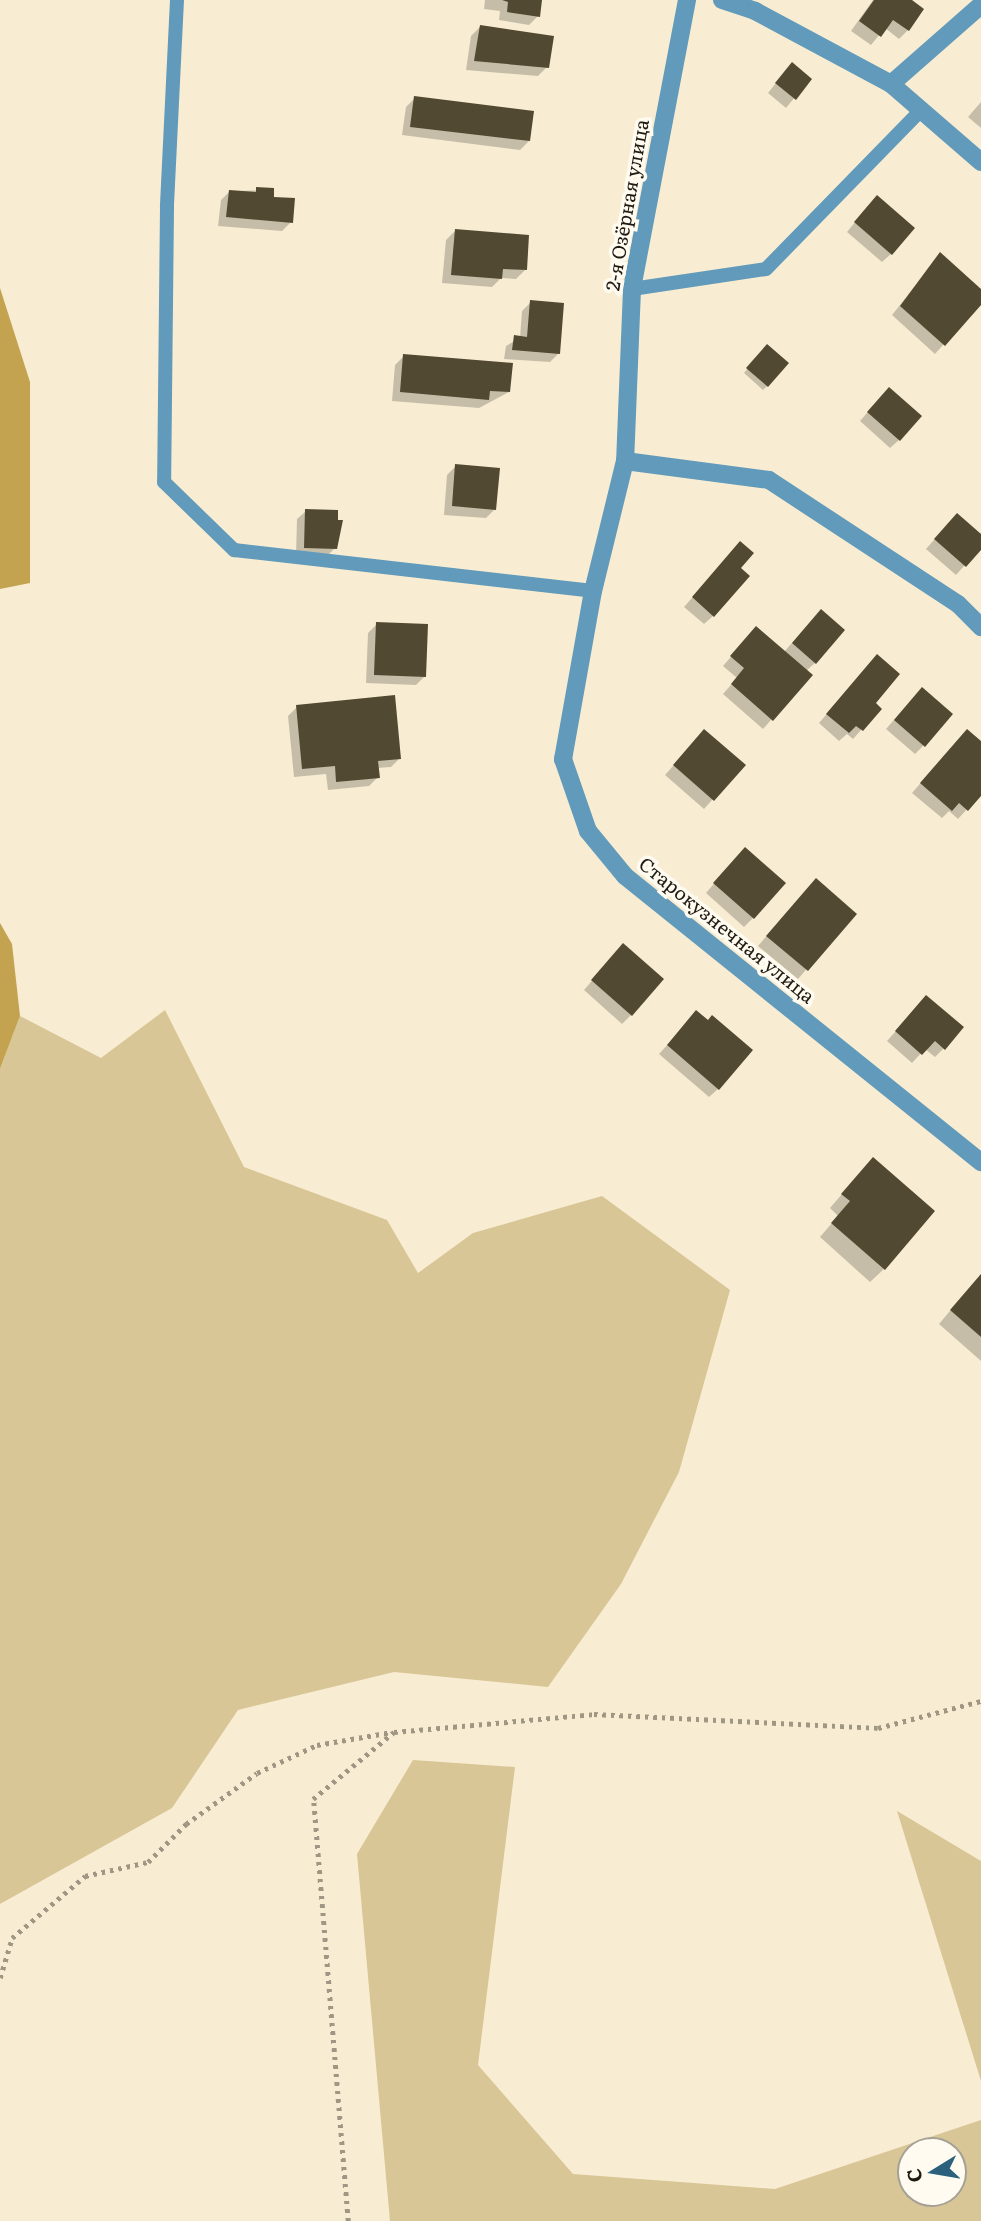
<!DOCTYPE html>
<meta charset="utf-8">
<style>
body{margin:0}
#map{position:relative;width:981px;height:2221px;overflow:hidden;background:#f8edd2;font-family:Literata,serif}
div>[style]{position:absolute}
.green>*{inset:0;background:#d9c696}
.water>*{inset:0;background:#c3a34f}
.shadow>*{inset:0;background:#0003}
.building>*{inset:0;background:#524932}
.path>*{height:4.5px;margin-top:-2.25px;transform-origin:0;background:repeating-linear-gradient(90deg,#9f9784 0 3.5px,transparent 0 8.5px)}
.lane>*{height:14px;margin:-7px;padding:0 7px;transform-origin:7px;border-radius:7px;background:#619aba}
.street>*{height:18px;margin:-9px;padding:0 9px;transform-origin:9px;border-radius:9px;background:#619aba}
span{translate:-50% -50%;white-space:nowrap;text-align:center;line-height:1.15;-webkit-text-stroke:7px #fffbf0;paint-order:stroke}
.street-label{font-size:19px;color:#1f1b12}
.north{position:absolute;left:897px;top:2137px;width:70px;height:70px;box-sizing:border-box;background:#fffbf0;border:2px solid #a5a197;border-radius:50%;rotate:259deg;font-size:19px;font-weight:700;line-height:28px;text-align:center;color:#1f1b12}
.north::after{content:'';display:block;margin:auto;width:24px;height:32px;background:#2c617d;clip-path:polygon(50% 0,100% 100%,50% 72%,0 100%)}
</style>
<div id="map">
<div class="green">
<i style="clip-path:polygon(165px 1010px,244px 1167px,387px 1220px,418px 1273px,473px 1233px,602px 1196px,730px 1290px,679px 1472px,621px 1584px,548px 1687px,394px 1672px,238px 1710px,172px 1808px,0 1904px,0 1069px,20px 1016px,101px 1058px)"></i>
<i style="clip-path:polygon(evenodd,413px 1760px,515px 1767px,478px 2065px,573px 2174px,775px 2189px,981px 2120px,981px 2221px,390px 2221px,357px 1854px,413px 1760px,911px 2151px,953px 2151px,953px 2193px,911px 2193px,911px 2151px)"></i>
<i style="clip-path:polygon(897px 1811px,981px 1861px,981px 2081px)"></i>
</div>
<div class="water">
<i style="clip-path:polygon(0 288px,30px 382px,30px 583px,0 589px)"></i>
<i style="clip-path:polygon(0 923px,12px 944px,20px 1016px,0 1069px)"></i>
</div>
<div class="shadow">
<i style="clip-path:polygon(485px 0,541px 0,538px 16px,529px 25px,499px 20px,500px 11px,484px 9px)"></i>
<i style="clip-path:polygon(873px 0,909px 0,908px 30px,899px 39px,885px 28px,871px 45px,851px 31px)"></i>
<i style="clip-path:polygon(480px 27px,547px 67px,538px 76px,466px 70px,471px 36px)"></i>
<i style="clip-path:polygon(783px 74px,810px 79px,786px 108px,768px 93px)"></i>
<i style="clip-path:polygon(415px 98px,529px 141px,520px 150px,402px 135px,406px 107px)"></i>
<i style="clip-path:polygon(981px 102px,981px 128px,968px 117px)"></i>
<i style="clip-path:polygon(272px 190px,272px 198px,291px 222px,282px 231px,218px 226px,221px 200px,230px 191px)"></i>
<i style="clip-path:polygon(868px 206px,891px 254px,882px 262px,847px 232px)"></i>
<i style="clip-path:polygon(455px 231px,525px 270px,516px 279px,501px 278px,492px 287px,442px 283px,446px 240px)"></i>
<i style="clip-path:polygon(940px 255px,981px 291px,981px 302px,935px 354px,892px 315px)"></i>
<i style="clip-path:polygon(531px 302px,559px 353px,550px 362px,504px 359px,506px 346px,520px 338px,522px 311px)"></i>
<i style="clip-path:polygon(763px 350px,767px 386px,763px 390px,744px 373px)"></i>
<i style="clip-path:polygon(404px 356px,509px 392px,479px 408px,392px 401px,395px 365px)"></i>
<i style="clip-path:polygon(880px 398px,899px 440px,890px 448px,860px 421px)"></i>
<i style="clip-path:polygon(456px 466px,495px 509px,486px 518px,444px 515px,447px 475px)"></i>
<i style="clip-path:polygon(306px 511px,335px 548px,326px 557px,296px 556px,297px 519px)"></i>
<i style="clip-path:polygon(948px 524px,981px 537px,981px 547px,956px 575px,926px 549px)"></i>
<i style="clip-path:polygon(732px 552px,713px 616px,704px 624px,684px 607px)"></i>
<i style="clip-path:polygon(812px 620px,815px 663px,806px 671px,811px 675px,763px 729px,723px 694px,737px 678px,723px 666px,748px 637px,784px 652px)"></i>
<i style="clip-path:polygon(377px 624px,425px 676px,416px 685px,366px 683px,368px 633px)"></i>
<i style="clip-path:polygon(869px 665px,873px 703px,880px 709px,853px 739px,847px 734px,839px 741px,819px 723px)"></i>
<i style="clip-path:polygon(913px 698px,923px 746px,915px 754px,886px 729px)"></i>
<i style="clip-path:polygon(297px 707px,400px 758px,391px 767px,377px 768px,378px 777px,369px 786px,328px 790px,326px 774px,294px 777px,288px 716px)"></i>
<i style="clip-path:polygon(696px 740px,743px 765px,704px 809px,665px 775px)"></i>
<i style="clip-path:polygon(958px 740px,981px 744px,981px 794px,958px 819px,949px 811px,942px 818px,912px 793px)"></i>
<i style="clip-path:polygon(736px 858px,753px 918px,744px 927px,706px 893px)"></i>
<i style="clip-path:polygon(807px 889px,855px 914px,798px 979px,758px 946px)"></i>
<i style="clip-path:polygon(614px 955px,631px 1015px,622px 1024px,584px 990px)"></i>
<i style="clip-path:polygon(918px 1006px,944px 1048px,935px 1057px,925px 1049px,912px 1063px,887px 1041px)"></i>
<i style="clip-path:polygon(688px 1022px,718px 1089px,709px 1097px,659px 1054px)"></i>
<i style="clip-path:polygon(860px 1173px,884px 1269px,870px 1282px,820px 1237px,838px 1216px,830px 1208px)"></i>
<i style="clip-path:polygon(981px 1274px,981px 1361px,939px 1324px)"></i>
</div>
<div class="building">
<i style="clip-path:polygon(502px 0,542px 0,540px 17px,507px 12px,508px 2px)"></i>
<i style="clip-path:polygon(874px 0,912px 0,924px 9px,909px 31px,893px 20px,881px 37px,859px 21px)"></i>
<i style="clip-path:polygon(480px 25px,554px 36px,549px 68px,474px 61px)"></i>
<i style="clip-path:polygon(792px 62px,812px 79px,796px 100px,775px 83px)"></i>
<i style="clip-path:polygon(414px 96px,534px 111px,530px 141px,410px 127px)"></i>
<i style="clip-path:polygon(256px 187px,274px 188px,274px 197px,295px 198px,293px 223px,226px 217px,229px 190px,256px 192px)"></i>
<i style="clip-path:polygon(877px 195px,915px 228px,892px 255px,854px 222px)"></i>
<i style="clip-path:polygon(455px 229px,529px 235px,527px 270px,503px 269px,502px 279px,451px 275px)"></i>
<i style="clip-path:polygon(940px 252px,981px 289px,981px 305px,945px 346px,900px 306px)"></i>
<i style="clip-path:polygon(530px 300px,564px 303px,560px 354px,512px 350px,514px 335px,527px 337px)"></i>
<i style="clip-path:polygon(767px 344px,789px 363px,768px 387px,746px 368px)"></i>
<i style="clip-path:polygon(403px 354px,513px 363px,510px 392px,490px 391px,489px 400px,400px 392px)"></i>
<i style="clip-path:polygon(889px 387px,922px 416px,900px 441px,867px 412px)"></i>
<i style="clip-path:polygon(455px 464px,500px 468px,496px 510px,452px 506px)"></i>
<i style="clip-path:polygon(305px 509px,338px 510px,338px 520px,343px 520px,337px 549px,304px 548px)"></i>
<i style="clip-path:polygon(957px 513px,981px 534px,981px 550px,966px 567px,934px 539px)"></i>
<i style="clip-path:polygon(740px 541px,754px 553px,741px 568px,750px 576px,714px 617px,692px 597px)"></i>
<i style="clip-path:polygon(821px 609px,845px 630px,816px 664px,792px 643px)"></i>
<i style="clip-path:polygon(376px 622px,428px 624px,426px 677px,374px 675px)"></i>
<i style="clip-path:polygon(756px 626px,813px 675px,773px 721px,731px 684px,744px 668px,730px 656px)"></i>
<i style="clip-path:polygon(877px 654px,900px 674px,876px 703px,882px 709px,863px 731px,856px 726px,849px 733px,826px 714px)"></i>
<i style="clip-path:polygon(922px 687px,953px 714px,925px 747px,894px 720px)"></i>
<i style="clip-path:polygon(395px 695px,401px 759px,378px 761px,380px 778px,336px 782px,335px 766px,302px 769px,296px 705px)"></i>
<i style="clip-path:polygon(704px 729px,746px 765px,714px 801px,673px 765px)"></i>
<i style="clip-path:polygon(967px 729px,981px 741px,981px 796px,968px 811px,959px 803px,952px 811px,920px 783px)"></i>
<i style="clip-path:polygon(745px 847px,786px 883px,754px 919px,713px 883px)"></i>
<i style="clip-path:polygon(816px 878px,857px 914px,808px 971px,766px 936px)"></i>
<i style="clip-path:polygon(623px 943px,664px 979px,632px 1016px,591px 980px)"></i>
<i style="clip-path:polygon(926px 995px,964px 1027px,945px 1050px,935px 1041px,922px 1055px,895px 1031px)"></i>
<i style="clip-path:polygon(696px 1010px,708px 1020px,712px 1015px,753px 1050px,719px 1090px,667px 1045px)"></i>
<i style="clip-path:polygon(873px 1157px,935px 1211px,885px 1270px,831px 1223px,850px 1201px,841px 1194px)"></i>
<i style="clip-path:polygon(981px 1274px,981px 1337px,950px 1310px)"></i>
</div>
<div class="path">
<i style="left:0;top:1978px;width:42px;rotate:-73.3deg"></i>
<i style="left:12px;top:1938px;width:96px;rotate:-40.3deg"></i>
<i style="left:85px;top:1876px;width:65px;rotate:-12.5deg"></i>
<i style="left:148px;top:1862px;width:54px;rotate:-45deg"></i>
<i style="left:186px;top:1824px;width:87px;rotate:-35.7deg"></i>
<i style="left:257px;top:1773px;width:66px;rotate:-25deg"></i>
<i style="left:317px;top:1745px;width:76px;rotate:-9.8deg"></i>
<i style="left:348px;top:2221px;width:423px;rotate:-94.7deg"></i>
<i style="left:313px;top:1799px;width:105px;rotate:-39.6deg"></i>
<i style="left:394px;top:1732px;width:201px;rotate:-5.1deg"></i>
<i style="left:594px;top:1714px;width:284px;rotate:2.8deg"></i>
<i style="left:878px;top:1728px;width:106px;rotate:-14.7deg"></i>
</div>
<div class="lane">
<i style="left:177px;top:0;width:207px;rotate:92.8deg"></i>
<i style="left:167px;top:207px;width:275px;rotate:90.6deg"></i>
<i style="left:164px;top:482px;width:98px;rotate:44.2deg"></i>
<i style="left:234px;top:550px;width:361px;rotate:6.5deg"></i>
<i style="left:632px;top:289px;width:135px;rotate:-8.5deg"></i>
<i style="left:766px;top:269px;width:222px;rotate:-45.7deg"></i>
</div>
<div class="street">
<i style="left:687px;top:0;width:294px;rotate:100.8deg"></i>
<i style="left:632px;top:289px;width:172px;rotate:92.3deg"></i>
<i style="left:625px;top:461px;width:134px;rotate:103.8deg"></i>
<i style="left:593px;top:591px;width:171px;rotate:100.1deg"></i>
<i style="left:563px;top:759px;width:76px;rotate:70.9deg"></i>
<i style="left:588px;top:831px;width:58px;rotate:50.6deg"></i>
<i style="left:625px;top:876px;width:457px;rotate:38.8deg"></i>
<i style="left:722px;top:0;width:35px;rotate:18deg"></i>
<i style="left:755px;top:11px;width:154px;rotate:28.2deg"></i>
<i style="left:891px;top:84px;width:119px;rotate:40.9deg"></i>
<i style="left:891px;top:84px;width:120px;rotate:-41.3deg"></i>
<i style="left:625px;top:461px;width:145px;rotate:7.5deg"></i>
<i style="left:769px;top:480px;width:226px;rotate:33.3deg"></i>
<i style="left:958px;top:604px;width:33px;rotate:45deg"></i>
</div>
<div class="street-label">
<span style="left:627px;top:205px;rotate:-80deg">2-я Озёрная улица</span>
<span style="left:727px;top:930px;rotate:39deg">Старокузнечная улица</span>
</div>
<div class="north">С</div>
</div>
